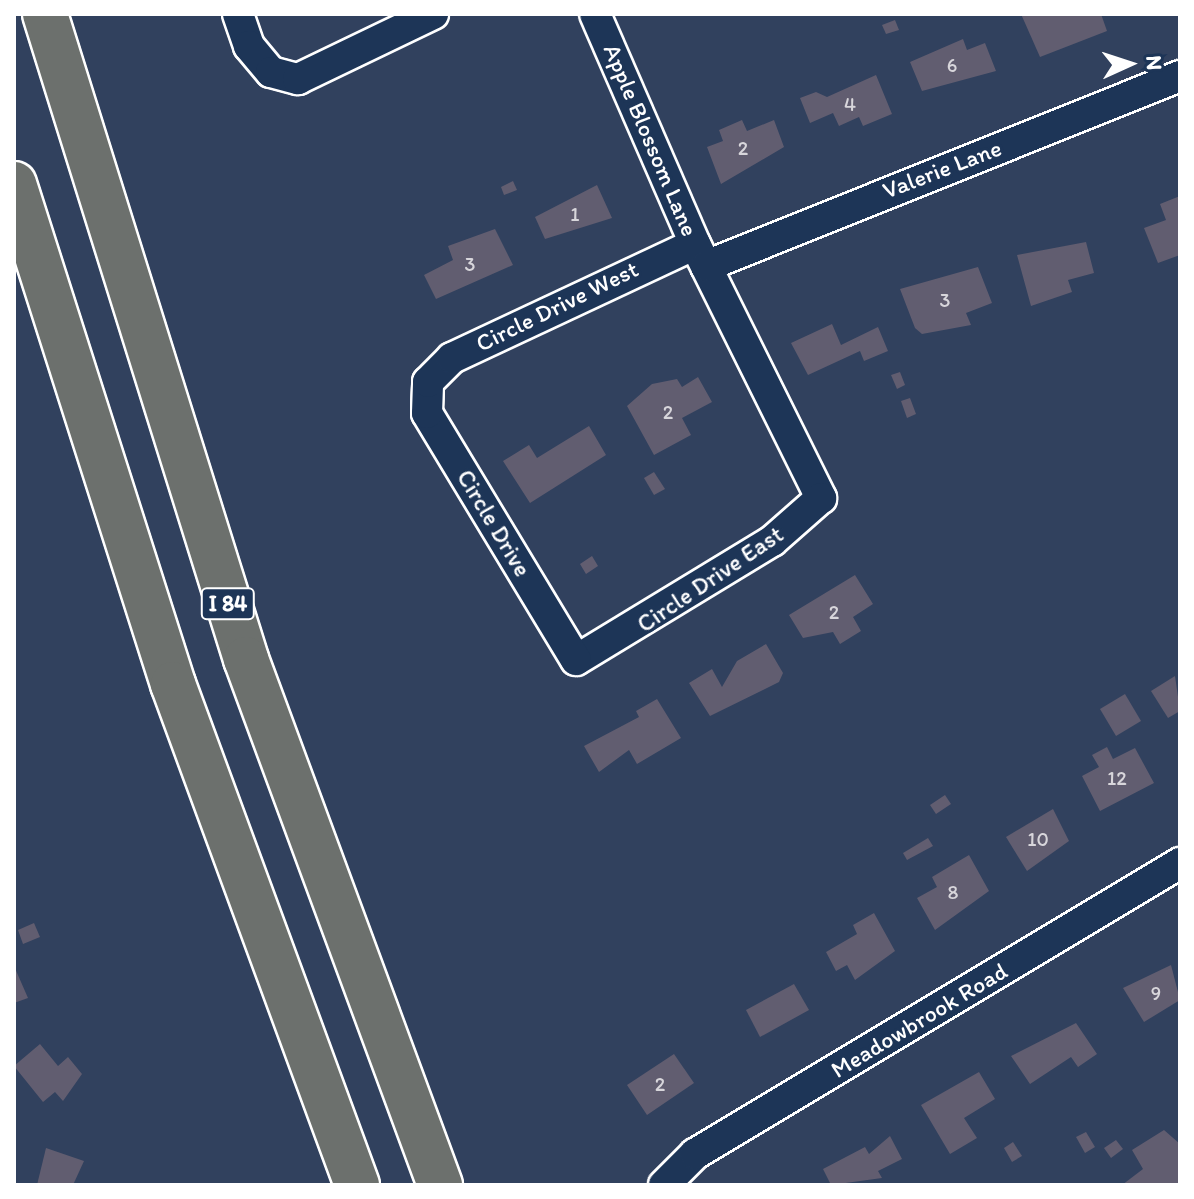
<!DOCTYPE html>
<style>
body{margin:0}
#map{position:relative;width:1194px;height:1199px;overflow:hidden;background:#31415e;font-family:Itim,sans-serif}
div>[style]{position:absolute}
.building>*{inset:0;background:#615d70}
.roads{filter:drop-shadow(2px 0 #fff) drop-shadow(-2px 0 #fff) drop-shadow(0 2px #fff) drop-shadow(0 -2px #fff)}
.street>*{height:30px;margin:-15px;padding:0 15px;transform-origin:15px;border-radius:15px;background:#1d3557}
.highway>*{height:44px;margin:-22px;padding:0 22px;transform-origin:22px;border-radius:22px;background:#6c706d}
span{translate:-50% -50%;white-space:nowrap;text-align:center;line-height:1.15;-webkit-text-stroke:6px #1d3557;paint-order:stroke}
.number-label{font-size:20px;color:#d8d6db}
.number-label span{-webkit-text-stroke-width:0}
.shield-label span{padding:2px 6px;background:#1d3557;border:2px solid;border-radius:6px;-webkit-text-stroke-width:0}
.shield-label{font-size:22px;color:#fff;font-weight:700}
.street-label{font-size:24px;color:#fff}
.frame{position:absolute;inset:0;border:16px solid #fff;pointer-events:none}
.north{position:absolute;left:1090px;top:24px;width:80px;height:80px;-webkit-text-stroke:6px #1d3557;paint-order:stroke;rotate:87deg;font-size:22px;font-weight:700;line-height:32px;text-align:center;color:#fff}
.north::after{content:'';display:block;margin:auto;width:28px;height:36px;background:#fff;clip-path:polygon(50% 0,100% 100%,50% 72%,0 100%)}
</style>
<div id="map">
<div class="building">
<i style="clip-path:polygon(1021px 14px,1101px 14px,1107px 31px,1040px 57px)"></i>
<i style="clip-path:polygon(895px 20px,899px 30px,886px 34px,882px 25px)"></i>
<i style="clip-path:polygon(963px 39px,967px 50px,985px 43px,996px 71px,922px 91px,910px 62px)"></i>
<i style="clip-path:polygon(876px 75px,892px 114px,863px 126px,859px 117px,839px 126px,833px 113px,810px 123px,800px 98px,816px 92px,827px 97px)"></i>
<i style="clip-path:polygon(742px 120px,747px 131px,774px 120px,784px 147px,721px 184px,707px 147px,723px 141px,719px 130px)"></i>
<i style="clip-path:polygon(513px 181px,517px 190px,504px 195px,501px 187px)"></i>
<i style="clip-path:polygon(597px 185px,612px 218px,545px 239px,535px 217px)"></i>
<i style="clip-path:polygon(1180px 196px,1180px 255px,1158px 263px,1144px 228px,1166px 220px,1160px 204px)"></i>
<i style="clip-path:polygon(495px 229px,513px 265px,436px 299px,424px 275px,453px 260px,448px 246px)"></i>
<i style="clip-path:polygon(1086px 242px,1094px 273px,1068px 280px,1072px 292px,1031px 306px,1017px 255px)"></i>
<i style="clip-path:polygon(978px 267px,992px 303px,966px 313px,971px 325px,922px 334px,915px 328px,900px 289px)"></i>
<i style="clip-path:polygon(832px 324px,841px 345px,878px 327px,888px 351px,864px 361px,860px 351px,808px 375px,791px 343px)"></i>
<i style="clip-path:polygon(900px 372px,905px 385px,897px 389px,891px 375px)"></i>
<i style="clip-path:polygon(698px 377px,712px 402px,682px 418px,691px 435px,654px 455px,627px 406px,652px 384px,677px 379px,682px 387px)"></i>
<i style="clip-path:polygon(910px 398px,916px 414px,907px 418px,901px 401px)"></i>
<i style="clip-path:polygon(589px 426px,606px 455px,530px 503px,503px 461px,529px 445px,537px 458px)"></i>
<i style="clip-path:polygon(654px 472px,665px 489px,654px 495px,644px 478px)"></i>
<i style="clip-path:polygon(592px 556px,598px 566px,586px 574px,580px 564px)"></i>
<i style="clip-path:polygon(855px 575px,873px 604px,853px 617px,861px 631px,840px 644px,833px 632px,803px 638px,789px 615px)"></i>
<i style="clip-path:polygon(766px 644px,783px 673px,779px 682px,710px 716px,689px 683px,712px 669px,722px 687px,737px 661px)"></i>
<i style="clip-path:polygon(1175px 676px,1180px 711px,1168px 718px,1151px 691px)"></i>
<i style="clip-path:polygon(1125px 694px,1141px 721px,1116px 736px,1100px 709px)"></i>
<i style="clip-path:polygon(657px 699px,681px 738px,637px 764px,629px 750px,599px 772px,584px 746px,639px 717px,636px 711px)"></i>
<i style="clip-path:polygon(1107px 747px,1113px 759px,1135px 748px,1154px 783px,1100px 811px,1082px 776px,1099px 767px,1092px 755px)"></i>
<i style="clip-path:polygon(945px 795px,951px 804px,936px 814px,930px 805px)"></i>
<i style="clip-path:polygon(1053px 809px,1069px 841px,1027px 871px,1006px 837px)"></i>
<i style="clip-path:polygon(928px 838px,933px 846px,907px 860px,903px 853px)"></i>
<i style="clip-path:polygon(969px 855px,989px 891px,935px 930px,917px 898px,937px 887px,932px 877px)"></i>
<i style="clip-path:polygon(874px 913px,895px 951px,855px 980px,847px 965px,836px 971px,826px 952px,857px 934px,853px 925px)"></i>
<i style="clip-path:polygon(34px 923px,40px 937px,23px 944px,18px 930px)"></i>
<i style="clip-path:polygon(1171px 965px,1180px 1000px,1144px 1022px,1123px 988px)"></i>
<i style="clip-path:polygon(14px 966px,28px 998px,14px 1003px)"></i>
<i style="clip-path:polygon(794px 984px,809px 1010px,760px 1037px,746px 1010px)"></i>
<i style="clip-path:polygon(1076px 1023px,1097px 1054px,1078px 1067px,1071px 1057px,1030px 1084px,1011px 1056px)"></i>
<i style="clip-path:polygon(40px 1044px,58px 1066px,68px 1057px,82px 1074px,63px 1101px,55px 1092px,43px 1102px,14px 1066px)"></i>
<i style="clip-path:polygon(674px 1054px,694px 1083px,647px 1115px,627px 1085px)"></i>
<i style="clip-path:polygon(979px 1072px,995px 1099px,964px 1118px,977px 1138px,950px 1154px,921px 1105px)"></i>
<i style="clip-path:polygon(1164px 1130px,1180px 1144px,1180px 1185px,1122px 1185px,1143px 1169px,1132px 1150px)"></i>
<i style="clip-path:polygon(1086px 1132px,1095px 1147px,1085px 1153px,1076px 1137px)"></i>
<i style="clip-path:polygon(890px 1136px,902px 1159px,878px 1171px,882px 1178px,831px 1185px,823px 1169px,865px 1147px,869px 1154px)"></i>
<i style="clip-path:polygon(1116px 1140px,1123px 1149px,1111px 1158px,1104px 1148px)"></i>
<i style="clip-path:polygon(1013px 1142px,1022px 1156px,1012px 1162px,1004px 1148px)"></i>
<i style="clip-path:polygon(46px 1148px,84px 1161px,73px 1185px,37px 1185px)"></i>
</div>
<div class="roads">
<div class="street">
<i style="left:238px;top:14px;width:34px;rotate:71deg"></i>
<i style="left:249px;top:46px;width:34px;rotate:50deg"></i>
<i style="left:271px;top:72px;width:28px;rotate:15deg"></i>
<i style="left:298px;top:79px;width:150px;rotate:-25.7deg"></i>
<i style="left:595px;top:14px;width:251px;rotate:66.5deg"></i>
<i style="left:695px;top:244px;width:284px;rotate:63.6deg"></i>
<i style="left:821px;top:498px;width:65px;rotate:138.7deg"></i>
<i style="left:772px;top:541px;width:229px;rotate:148.7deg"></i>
<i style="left:576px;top:660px;width:288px;rotate:-121.1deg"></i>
<i style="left:427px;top:413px;width:31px;rotate:-88deg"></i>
<i style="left:428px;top:382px;width:34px;rotate:-45deg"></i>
<i style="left:452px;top:358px;width:268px;rotate:-25.1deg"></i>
<i style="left:706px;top:266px;width:511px;rotate:-21.84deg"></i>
<i style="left:664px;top:1185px;width:44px;rotate:-45deg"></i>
<i style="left:695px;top:1154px;width:566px;rotate:-30.96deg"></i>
</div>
<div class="highway">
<i style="left:45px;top:14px;width:676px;rotate:72.69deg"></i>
<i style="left:246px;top:659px;width:561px;rotate:69.75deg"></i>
<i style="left:14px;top:184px;width:525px;rotate:72.36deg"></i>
<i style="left:173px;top:684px;width:534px;rotate:69.83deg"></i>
</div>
</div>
<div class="number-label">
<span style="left:952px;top:65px">6</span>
<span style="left:850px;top:104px">4</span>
<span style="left:743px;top:148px">2</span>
<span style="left:575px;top:214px">1</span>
<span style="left:470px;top:264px">3</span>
<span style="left:945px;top:300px">3</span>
<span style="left:668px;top:412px">2</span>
<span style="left:834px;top:612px">2</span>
<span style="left:1117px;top:778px">12</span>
<span style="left:1038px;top:839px">10</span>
<span style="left:953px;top:892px">8</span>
<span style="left:1156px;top:993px">9</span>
<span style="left:660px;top:1084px">2</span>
</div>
<div class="shield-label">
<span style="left:228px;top:604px">I 84</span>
</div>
<div class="street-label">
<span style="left:651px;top:140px;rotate:67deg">Apple Blossom Lane</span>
<span style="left:942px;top:169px;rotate:-21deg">Valerie Lane</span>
<span style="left:557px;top:306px;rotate:-26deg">Circle Drive West</span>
<span style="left:494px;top:523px;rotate:59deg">Circle Drive</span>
<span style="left:710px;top:579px;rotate:-34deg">Circle Drive East</span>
<span style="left:919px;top:1020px;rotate:-31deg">Meadowbrook Road</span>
</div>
<div class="frame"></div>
<div class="north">N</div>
</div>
